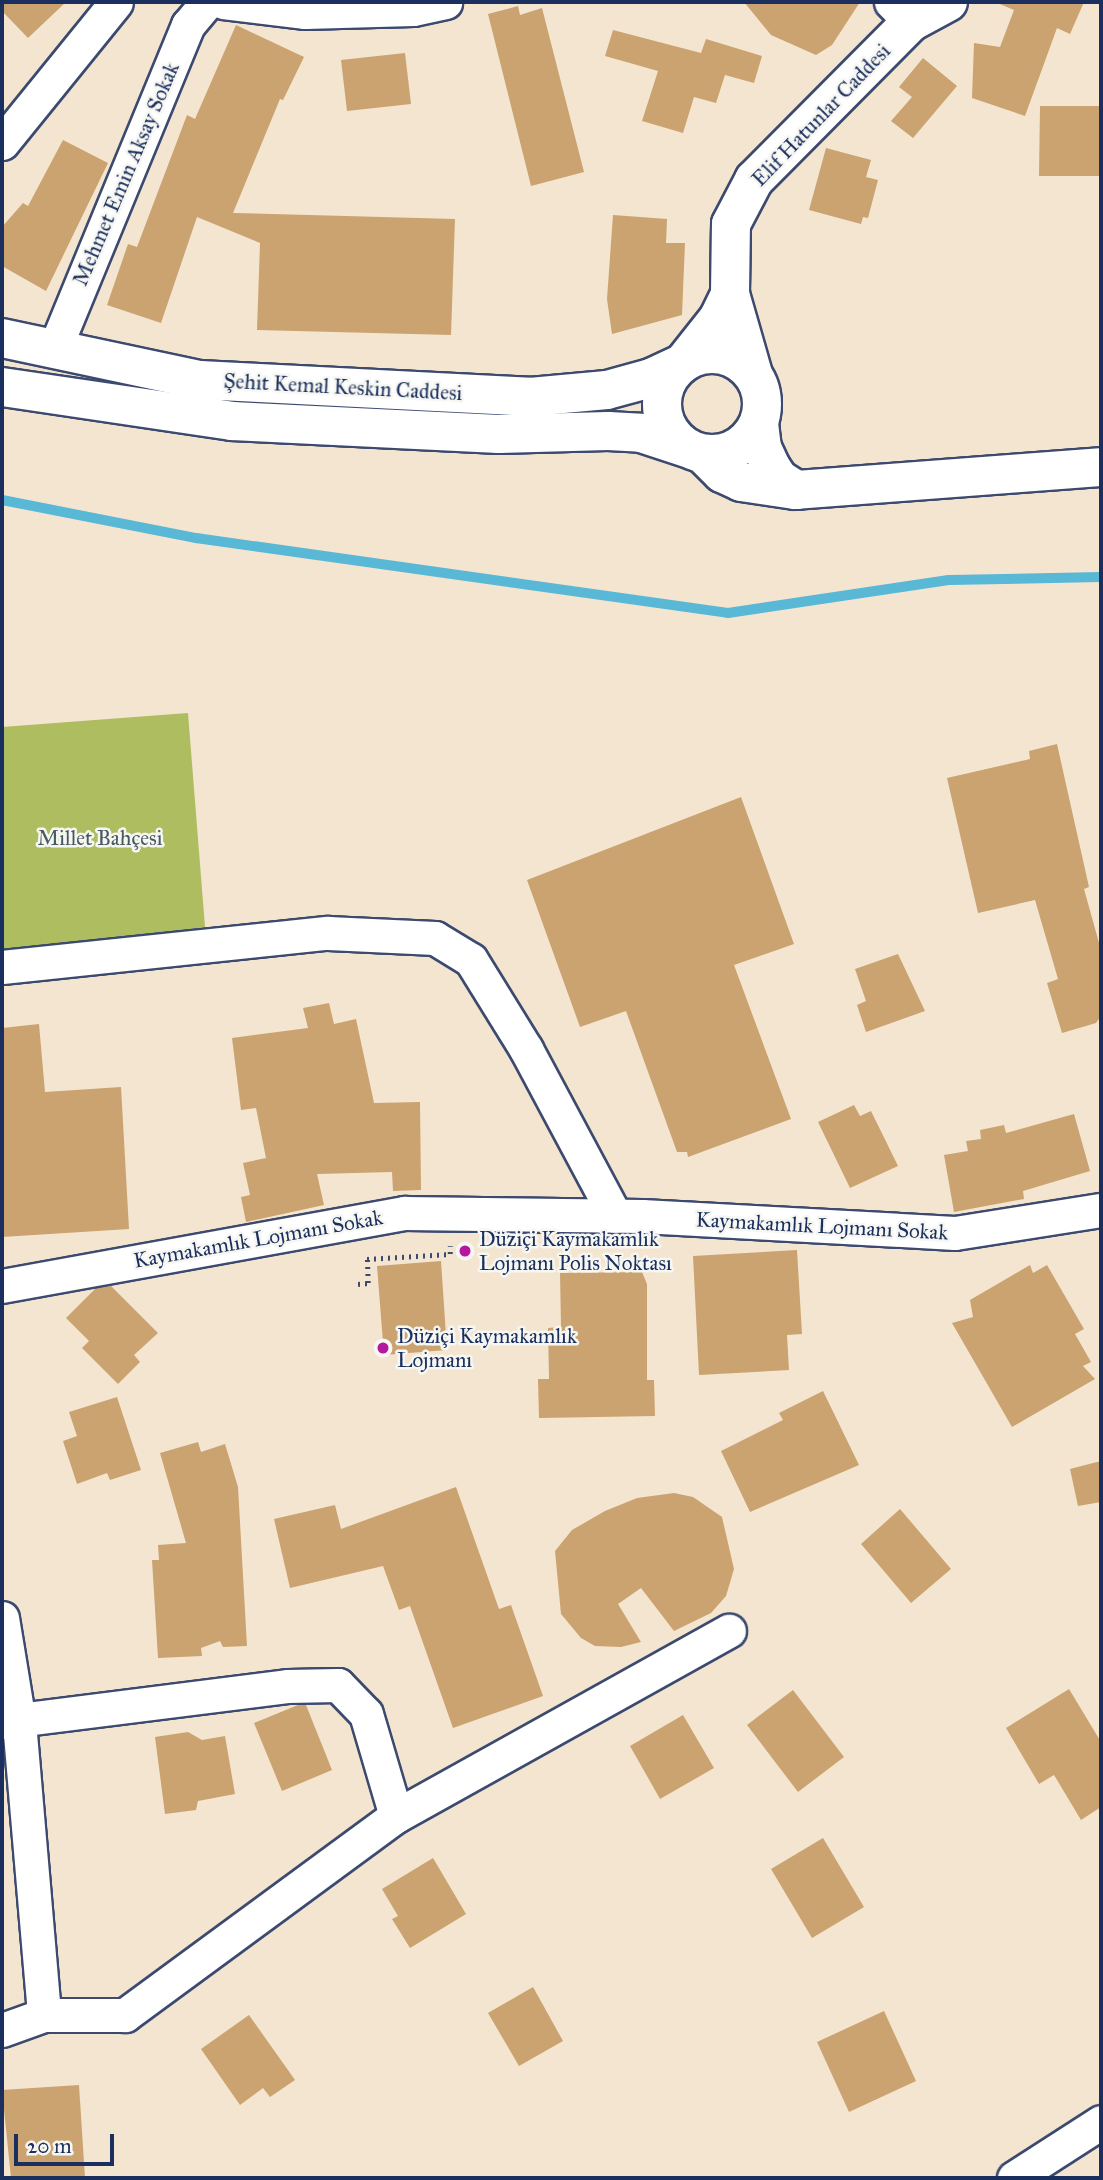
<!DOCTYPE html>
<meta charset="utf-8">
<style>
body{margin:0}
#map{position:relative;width:1103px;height:2180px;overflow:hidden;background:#f4e5d0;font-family:"IM FELL Great Primer",serif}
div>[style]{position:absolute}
.green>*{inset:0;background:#adbd60}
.stream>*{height:10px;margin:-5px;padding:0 5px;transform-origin:5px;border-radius:5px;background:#58b8d6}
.building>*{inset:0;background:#caa370}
.path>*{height:4.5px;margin-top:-2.25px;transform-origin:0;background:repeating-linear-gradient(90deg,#3c4a6f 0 2px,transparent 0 7px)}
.roads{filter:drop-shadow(2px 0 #3c4a6f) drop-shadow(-2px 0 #3c4a6f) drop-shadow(0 2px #3c4a6f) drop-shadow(0 -2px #3c4a6f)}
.street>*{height:33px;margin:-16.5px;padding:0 16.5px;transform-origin:16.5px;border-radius:16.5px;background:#fff}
.secondary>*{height:38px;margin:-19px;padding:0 19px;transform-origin:19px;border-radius:19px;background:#fff}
.secondary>.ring{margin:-19px;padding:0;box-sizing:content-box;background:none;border:38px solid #fff;border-radius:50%}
.dots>*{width:19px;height:19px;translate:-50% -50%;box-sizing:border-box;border:4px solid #f6f6f2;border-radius:50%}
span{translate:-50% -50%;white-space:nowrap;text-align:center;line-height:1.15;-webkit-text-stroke:5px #f6f6f2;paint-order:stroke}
.street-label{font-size:21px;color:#1b2f5e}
.park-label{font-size:21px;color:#475a5f}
.poi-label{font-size:21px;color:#1b2f5e}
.left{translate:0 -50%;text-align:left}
.frame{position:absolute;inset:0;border:4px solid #1b2f5e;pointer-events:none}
.scale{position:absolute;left:14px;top:2134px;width:100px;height:32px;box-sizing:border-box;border:4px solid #1b2f5e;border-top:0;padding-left:9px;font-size:21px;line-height:24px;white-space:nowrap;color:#1b2f5e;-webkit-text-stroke:5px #f6f6f2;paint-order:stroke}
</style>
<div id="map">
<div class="green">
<i style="clip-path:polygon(188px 713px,205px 927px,2px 956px,2px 727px)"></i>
</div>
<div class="stream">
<i style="left:2px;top:500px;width:198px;rotate:11.1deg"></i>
<i style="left:196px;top:538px;width:537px;rotate:8.02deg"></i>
<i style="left:728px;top:613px;width:223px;rotate:-8.5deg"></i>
<i style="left:949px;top:580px;width:152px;rotate:-1.1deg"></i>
</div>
<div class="building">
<i style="clip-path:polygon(2px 2px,66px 2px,28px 38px,2px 11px)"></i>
<i style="clip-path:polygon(744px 2px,860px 2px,832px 45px,816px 55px,771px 35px)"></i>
<i style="clip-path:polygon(995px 2px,1084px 2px,1070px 34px,1057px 28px,1025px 116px,972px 98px,974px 43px,1000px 47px,1014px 10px)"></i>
<i style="clip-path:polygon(518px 6px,520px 15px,542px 8px,584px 172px,531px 186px,488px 14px)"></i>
<i style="clip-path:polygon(236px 25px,304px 57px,283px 100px,280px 99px,233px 213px,455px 219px,451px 335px,257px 330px,260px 243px,197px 217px,161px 323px,107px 305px,128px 244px,137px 247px,187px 115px,195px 119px)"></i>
<i style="clip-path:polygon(613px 30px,701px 53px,706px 39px,762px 56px,754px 83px,725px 75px,716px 103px,694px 97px,683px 133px,642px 121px,658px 71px,605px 56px)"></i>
<i style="clip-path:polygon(405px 53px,411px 104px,347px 111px,341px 60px)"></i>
<i style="clip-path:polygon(923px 58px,957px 86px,913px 138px,891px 121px,912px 97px,899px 87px)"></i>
<i style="clip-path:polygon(1040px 106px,1101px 106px,1101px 176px,1039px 176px)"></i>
<i style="clip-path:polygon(63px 140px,108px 163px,46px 291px,2px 266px,2px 227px,23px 203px,28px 206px)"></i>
<i style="clip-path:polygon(826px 148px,871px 160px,866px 177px,878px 180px,868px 218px,863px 217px,861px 224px,809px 210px)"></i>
<i style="clip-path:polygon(613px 215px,667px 219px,666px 243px,685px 243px,682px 315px,612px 334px,607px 299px)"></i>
<i style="clip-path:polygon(1057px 744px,1089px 887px,1084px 889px,1101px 950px,1101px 1016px,1096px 1023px,1062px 1033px,1047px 983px,1058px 979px,1035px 900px,978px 913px,947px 778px,1030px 759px,1029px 751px)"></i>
<i style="clip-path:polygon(741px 797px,794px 944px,734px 965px,791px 1119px,688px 1157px,687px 1152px,677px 1152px,626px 1011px,580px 1027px,527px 880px)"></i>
<i style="clip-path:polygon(898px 954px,925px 1011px,866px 1032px,857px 1005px,866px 1001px,855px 969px)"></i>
<i style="clip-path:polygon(329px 1003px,334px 1024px,356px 1019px,374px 1103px,420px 1102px,421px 1190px,393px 1191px,392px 1172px,317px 1174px,324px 1205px,246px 1222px,241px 1197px,250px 1195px,243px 1163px,266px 1158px,256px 1108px,241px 1110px,232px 1038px,308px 1028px,303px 1008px)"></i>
<i style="clip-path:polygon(39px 1024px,45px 1092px,121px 1087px,129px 1229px,2px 1237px,2px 1028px)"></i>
<i style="clip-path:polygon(854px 1105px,860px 1116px,871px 1111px,898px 1166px,850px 1188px,818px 1122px)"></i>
<i style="clip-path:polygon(1074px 1114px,1090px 1171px,1023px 1191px,1024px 1199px,954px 1212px,944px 1155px,968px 1151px,966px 1141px,981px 1139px,980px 1130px,1004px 1125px,1006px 1133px)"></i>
<i style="clip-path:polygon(797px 1250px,802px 1334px,787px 1335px,789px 1370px,699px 1375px,693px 1256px)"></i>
<i style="clip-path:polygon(441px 1261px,447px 1350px,384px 1355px,377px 1266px)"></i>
<i style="clip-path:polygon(1030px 1265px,1033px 1273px,1047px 1265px,1084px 1329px,1075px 1334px,1091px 1362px,1083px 1366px,1095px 1379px,1012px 1427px,952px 1323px,973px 1317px,970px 1300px)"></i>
<i style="clip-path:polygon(642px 1272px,647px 1284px,647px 1380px,654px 1380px,655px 1416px,539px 1418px,538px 1379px,549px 1379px,548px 1328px,561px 1327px,560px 1273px)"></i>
<i style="clip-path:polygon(111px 1286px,158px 1333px,134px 1355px,140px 1362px,118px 1384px,82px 1348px,89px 1341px,66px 1318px,96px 1288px)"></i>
<i style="clip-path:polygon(823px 1391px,859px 1465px,750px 1512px,721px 1451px,783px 1420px,779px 1413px)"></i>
<i style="clip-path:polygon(117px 1397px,141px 1470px,110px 1480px,107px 1473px,77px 1484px,63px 1441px,77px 1436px,69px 1412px)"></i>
<i style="clip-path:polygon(198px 1442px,201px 1452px,225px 1444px,238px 1487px,247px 1646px,223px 1647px,220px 1641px,201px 1648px,202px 1656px,158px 1658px,152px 1560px,159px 1560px,158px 1545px,186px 1543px,160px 1453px)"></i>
<i style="clip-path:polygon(1101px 1461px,1101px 1502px,1078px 1506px,1070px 1469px)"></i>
<i style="clip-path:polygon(456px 1487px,499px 1609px,511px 1605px,543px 1696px,453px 1728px,410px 1606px,399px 1610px,383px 1566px,290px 1588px,274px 1519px,335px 1505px,341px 1529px)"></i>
<i style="clip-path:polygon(674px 1493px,693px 1497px,722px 1517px,734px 1569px,726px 1596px,711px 1613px,674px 1631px,641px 1588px,618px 1604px,641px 1642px,621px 1647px,595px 1646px,581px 1638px,561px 1614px,555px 1551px,572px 1530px,605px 1511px,637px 1498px)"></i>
<i style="clip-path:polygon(900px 1509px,951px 1569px,911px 1603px,861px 1544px)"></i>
<i style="clip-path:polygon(1069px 1689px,1101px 1742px,1101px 1807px,1081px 1820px,1054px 1775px,1039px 1784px,1006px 1728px)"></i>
<i style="clip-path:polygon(793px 1690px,844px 1757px,798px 1792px,747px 1725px)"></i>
<i style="clip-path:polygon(298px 1705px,306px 1705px,332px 1770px,282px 1791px,254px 1723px)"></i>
<i style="clip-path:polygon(683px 1715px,714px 1768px,660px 1799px,630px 1746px)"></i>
<i style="clip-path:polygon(188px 1732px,202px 1740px,225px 1736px,235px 1794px,198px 1801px,196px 1810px,165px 1814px,155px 1737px)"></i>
<i style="clip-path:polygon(823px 1838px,864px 1907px,812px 1938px,771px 1869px)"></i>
<i style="clip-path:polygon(433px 1858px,466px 1914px,410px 1948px,392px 1919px,398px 1916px,382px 1889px)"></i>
<i style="clip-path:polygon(533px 1987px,563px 2041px,519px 2066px,488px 2013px)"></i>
<i style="clip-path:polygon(884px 2011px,916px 2081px,849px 2112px,817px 2042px)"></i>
<i style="clip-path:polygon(249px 2015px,295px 2080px,270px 2097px,263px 2088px,240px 2105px,201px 2049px)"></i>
<i style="clip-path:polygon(79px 2085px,85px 2178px,11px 2178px,2px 2090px)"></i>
</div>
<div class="path">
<i style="left:358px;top:1284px;width:10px;rotate:-6deg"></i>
<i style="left:368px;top:1283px;width:24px;rotate:-92deg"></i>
<i style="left:367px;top:1259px;width:83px;rotate:-3.4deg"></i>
<i style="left:450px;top:1254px;width:8px;rotate:-90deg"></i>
</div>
<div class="roads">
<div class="street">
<i style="left:223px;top:2px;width:83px;rotate:7deg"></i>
<i style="left:305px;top:12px;width:108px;rotate:-1.6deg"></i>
<i style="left:413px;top:9px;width:33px;rotate:-12deg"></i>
<i style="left:891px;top:2px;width:28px;rotate:45deg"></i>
<i style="left:2px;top:143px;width:181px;rotate:-51deg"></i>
<i style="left:54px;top:350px;width:352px;rotate:-67.6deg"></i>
<i style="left:188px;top:25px;width:30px;rotate:-50deg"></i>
<i style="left:2px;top:967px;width:328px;rotate:-6deg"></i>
<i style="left:328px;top:933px;width:107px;rotate:2.7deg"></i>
<i style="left:435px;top:938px;width:42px;rotate:31.4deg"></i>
<i style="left:471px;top:960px;width:105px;rotate:58.3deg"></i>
<i style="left:526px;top:1049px;width:189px;rotate:61.9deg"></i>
<i style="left:2px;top:1286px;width:409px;rotate:-10.3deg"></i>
<i style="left:404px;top:1213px;width:238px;rotate:0.7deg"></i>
<i style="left:642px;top:1216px;width:313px;rotate:3.1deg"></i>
<i style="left:955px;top:1233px;width:148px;rotate:-9deg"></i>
<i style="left:2px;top:1618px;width:105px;rotate:80.7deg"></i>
<i style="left:19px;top:1722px;width:294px;rotate:85.1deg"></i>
<i style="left:2px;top:1722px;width:287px;rotate:-7.2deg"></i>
<i style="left:287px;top:1686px;width:51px;rotate:-1.1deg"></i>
<i style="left:338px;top:1685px;width:40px;rotate:46deg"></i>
<i style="left:366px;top:1714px;width:106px;rotate:73.6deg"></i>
<i style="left:2px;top:2030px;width:45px;rotate:-19.7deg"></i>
<i style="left:44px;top:2015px;width:81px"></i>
<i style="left:125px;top:2015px;width:336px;rotate:-36.3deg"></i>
<i style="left:396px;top:1816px;width:381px;rotate:-29.1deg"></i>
<i style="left:1014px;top:2178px;width:103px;rotate:-32.8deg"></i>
</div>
<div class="secondary">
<i style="left:730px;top:294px;width:70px;rotate:-89.2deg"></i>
<i style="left:731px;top:224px;width:50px;rotate:-62.4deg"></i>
<i style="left:754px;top:180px;width:223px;rotate:-45.2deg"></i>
<i style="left:911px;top:22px;width:42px;rotate:-28.4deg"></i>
<i style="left:2px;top:338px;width:202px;rotate:12deg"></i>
<i style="left:200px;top:380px;width:330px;rotate:2.9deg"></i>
<i style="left:530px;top:397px;width:77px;rotate:-5.2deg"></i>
<i style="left:607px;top:390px;width:46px;rotate:-15.3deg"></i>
<i style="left:651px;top:378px;width:35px;rotate:-25deg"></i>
<i style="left:683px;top:363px;width:56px;rotate:-51.5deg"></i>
<i style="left:718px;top:319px;width:28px;rotate:-64deg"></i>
<i style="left:730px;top:294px;width:83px;rotate:74deg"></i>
<i class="ring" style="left:662px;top:354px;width:62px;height:62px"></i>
<i style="left:2px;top:387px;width:232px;rotate:8.4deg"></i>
<i style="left:232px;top:421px;width:267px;rotate:2.8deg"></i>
<i style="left:499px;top:434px;width:109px;rotate:-1.6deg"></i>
<i style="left:608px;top:431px;width:33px;rotate:3deg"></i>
<i style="left:641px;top:433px;width:48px;rotate:18.1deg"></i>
<i style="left:703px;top:454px;width:27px;rotate:45deg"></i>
<i style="left:722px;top:473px;width:21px;rotate:25deg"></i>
<i style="left:741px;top:482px;width:56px;rotate:8.3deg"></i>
<i style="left:796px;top:490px;width:20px;rotate:-147deg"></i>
<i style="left:779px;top:479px;width:14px;rotate:-124deg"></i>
<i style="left:771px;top:467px;width:21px;rotate:-115deg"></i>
<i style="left:762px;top:448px;width:25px;rotate:-97deg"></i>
<i style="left:796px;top:490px;width:306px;rotate:-4.3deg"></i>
</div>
</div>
<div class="dots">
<i style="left:465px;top:1251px;background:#b5179e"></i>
<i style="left:383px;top:1348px;background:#b5179e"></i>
</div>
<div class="street-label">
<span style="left:821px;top:115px;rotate:-46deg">Elif Hatunlar Caddesi</span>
<span style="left:126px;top:174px;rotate:-67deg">Mehmet Emin Aksay Sokak</span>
<span style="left:343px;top:387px;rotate:3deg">Şehit Kemal Keskin Caddesi</span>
<span style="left:822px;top:1226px;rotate:3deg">Kaymakamlık Lojmanı Sokak</span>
<span style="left:258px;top:1239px;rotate:-10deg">Kaymakamlık Lojmanı Sokak</span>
</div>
<div class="park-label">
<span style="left:100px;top:838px">Millet Bahçesi</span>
</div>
<div class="poi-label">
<span class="left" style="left:479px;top:1251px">Düziçi Kaymakamlık<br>Lojmanı Polis Noktası</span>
<span class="left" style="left:397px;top:1348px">Düziçi Kaymakamlık<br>Lojmanı</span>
</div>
<div class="frame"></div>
<div class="scale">20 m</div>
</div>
